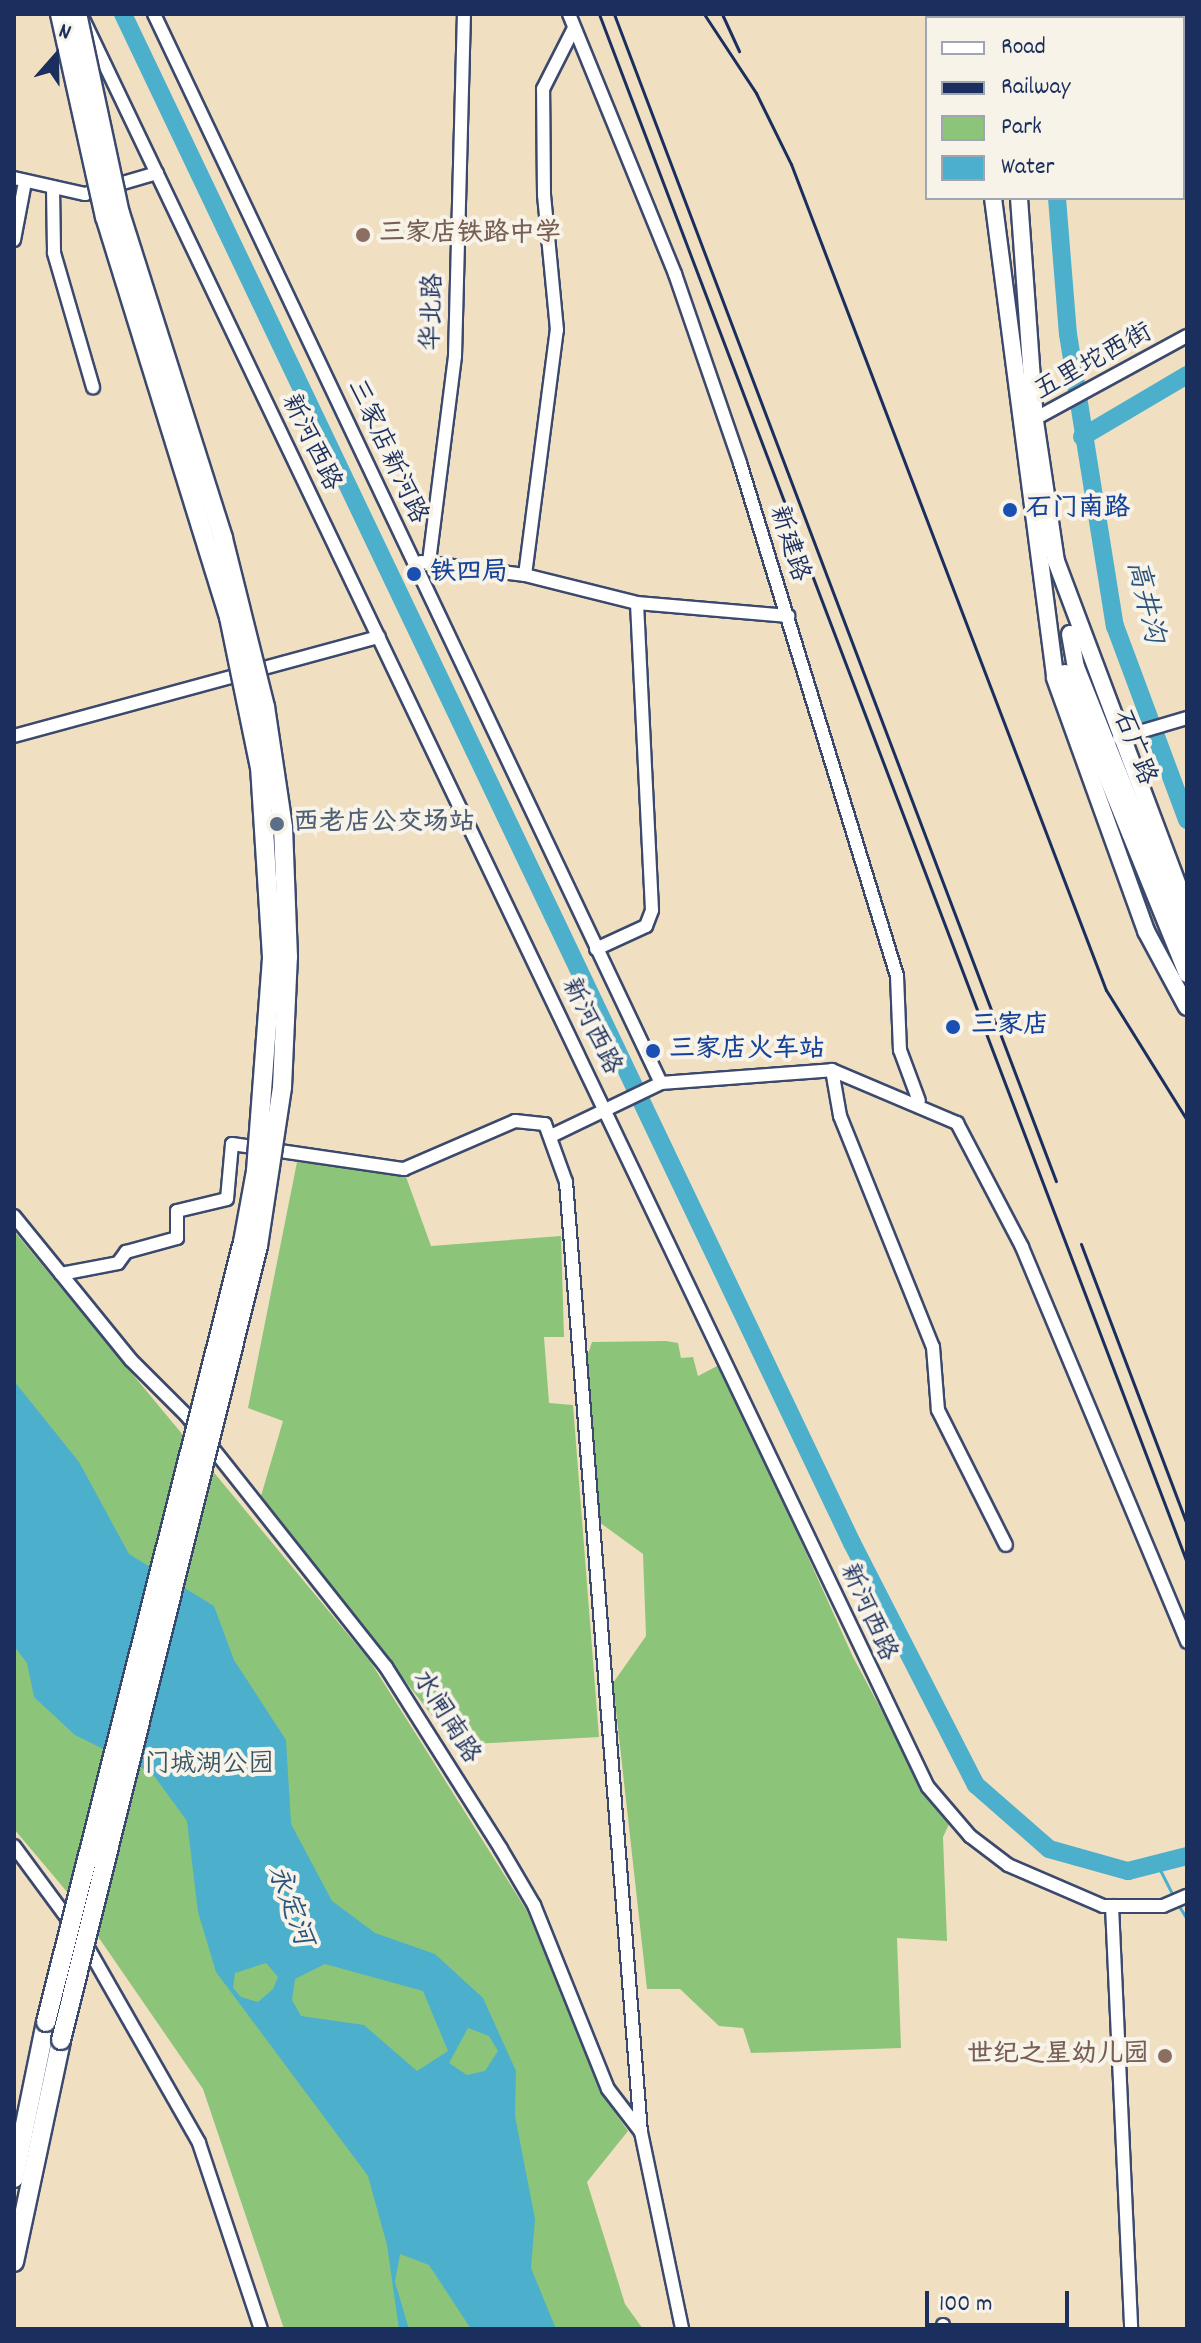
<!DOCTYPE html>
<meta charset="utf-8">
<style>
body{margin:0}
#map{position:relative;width:1201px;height:2343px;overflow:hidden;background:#f1dfc2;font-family:Dekko,"LXGW WenKai TC",sans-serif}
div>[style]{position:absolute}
.green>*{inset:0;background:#8cc579}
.water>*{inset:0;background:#4cafcb}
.stream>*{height:3px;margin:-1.5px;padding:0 1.5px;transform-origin:1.5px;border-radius:1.5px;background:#4cafcb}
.river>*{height:18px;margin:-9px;padding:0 9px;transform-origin:9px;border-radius:9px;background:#4cafcb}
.roads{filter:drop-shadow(2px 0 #3b496d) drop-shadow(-2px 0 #3b496d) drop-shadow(0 2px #3b496d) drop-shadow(0 -2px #3b496d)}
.minor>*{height:12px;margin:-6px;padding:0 6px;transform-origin:6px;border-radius:6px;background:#fff}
.major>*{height:16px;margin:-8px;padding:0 8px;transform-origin:8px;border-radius:8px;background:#fff}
.highway>*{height:18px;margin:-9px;padding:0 9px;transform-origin:9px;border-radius:9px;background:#fff}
.rail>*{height:3px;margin:-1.5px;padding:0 1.5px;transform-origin:1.5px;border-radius:1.5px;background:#1b2f5e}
.bridges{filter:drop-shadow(2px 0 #3b496d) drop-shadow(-2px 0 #3b496d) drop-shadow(0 2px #3b496d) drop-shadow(0 -2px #3b496d)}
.highway-bridge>*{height:18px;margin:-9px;padding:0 9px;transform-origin:9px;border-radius:9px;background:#fff}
.dots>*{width:22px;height:22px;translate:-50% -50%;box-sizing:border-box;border:4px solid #f7f3e8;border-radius:50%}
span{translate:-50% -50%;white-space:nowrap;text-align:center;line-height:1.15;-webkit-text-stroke:8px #f7f3e8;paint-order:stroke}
.education-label{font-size:26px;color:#785e54;font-weight:700}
.left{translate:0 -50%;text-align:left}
.right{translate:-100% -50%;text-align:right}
.street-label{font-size:26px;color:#1b2f5e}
.transit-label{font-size:26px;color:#164399;font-weight:700}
.service-label{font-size:26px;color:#4e5e75;font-weight:700}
.park-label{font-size:26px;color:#375465}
.water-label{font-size:28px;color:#2a557f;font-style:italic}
.frame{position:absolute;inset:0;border:16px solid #1b2f5e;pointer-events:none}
.legend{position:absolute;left:925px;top:16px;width:260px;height:184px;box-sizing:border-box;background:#f7f3e8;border:2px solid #9fa5b1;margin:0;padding:10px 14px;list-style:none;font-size:24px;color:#1b2f5e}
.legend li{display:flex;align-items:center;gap:16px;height:40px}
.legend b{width:40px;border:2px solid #9fa5b1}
.north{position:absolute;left:16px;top:16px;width:80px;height:80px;-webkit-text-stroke:6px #f7f3e8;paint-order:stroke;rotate:20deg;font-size:22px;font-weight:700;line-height:32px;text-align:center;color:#1b2f5e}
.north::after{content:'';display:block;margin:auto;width:28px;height:36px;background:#1b2f5e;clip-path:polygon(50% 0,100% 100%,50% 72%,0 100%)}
.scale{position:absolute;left:925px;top:2291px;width:144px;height:36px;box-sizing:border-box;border:4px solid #1b2f5e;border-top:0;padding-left:10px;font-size:24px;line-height:28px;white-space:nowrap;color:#1b2f5e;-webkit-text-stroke:6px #f7f3e8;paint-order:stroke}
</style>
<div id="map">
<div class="green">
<i style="clip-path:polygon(297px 1162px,405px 1174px,431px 1246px,561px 1236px,564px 1337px,544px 1337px,549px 1403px,573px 1405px,599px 1737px,455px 1745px,261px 1496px,283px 1421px,248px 1408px)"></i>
<i style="clip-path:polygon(14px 1231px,370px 1661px,527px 1911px,604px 2097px,628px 2131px,587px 2182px,625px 2304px,643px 2329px,284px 2329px,203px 2089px,68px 1893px,14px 1829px)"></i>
<i style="clip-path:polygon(666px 1341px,678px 1343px,681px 1358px,693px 1357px,698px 1376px,721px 1364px,853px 1657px,924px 1790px,951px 1820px,943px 1837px,947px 1941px,897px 1938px,901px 2048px,751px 2053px,743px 2028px,719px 2026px,680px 1989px,647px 1989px,613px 1683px,646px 1636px,643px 1554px,599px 1522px,587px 1357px,592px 1342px)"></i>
</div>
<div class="water">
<i style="clip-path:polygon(evenodd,14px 1381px,79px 1462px,129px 1554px,214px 1606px,234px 1660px,286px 1740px,291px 1824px,332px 1901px,375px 1933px,435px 1954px,483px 1998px,516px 2071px,515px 2116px,535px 2219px,531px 2268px,556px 2329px,471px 2329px,429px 2265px,400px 2254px,395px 2282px,409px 2329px,399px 2329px,387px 2245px,368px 2176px,216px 1972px,198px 1912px,187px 1821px,152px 1773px,75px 1735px,34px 1697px,27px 1663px,14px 1646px,14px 1381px,266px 1963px,278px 1977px,273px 1989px,258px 2002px,241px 1997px,233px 1988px,235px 1973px,266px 1963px,14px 1381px,325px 1964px,423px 1991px,448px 2051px,417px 2071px,364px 2025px,301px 2016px,292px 2000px,295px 1979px,325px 1964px,14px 1381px,468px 2028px,489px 2036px,498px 2051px,485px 2071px,467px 2075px,449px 2063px,468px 2028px)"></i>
</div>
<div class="stream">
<i style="left:1157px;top:1864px;width:36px;rotate:63deg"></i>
<i style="left:1177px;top:1903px;width:19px;rotate:58deg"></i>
</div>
<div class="river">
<i style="left:123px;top:14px;width:1694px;rotate:64.51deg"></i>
<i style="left:852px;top:1543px;width:272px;rotate:62.9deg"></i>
<i style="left:976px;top:1785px;width:97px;rotate:41.2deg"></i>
<i style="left:1049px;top:1849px;width:82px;rotate:15.6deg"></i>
<i style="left:1128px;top:1871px;width:61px;rotate:-14.3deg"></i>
<i style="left:1078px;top:18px;width:4px;rotate:-76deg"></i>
<i style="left:1057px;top:198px;width:136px;rotate:85.4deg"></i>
<i style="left:1068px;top:334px;width:296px;rotate:80.9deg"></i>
<i style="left:1115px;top:626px;width:207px;rotate:69.6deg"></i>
<i style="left:1082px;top:437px;width:122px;rotate:-30.6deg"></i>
</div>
<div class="roads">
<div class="minor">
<i style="left:154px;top:14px;width:1183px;rotate:64.63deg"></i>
<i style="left:569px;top:14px;width:281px;rotate:67.8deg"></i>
<i style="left:675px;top:274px;width:200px;rotate:71deg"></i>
<i style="left:740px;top:463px;width:536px;rotate:72.98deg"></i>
<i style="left:897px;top:976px;width:74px;rotate:87.7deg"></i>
<i style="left:900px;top:1050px;width:54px;rotate:69.6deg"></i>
<i style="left:987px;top:14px;width:5px;rotate:53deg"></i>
<i style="left:84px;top:21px;width:1957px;rotate:64.46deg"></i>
<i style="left:928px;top:1787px;width:65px;rotate:49.4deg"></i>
<i style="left:970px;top:1836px;width:48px;rotate:37.3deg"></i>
<i style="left:1008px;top:1865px;width:103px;rotate:23.3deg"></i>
<i style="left:1103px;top:1906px;width:60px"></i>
<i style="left:1163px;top:1906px;width:26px;rotate:-23deg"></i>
<i style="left:14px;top:178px;width:73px;rotate:12.7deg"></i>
<i style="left:85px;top:194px;width:75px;rotate:-16.3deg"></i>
<i style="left:53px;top:187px;width:66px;rotate:89.1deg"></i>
<i style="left:54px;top:253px;width:140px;rotate:73.8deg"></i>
<i style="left:14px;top:240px;width:59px;rotate:-79.3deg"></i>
<i style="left:1029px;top:422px;width:180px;rotate:-28.6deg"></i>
<i style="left:421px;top:562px;width:105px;rotate:7.1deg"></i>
<i style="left:525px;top:575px;width:115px;rotate:14deg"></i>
<i style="left:637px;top:603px;width:152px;rotate:4.9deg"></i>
<i style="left:429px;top:562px;width:208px;rotate:-82.8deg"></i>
<i style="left:455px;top:356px;width:342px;rotate:-88.5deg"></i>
<i style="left:525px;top:575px;width:247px;rotate:-82.6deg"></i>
<i style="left:557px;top:330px;width:136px;rotate:-95.5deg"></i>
<i style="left:544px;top:195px;width:106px;rotate:-90.5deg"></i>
<i style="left:543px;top:89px;width:68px;rotate:-63.1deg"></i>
<i style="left:14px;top:736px;width:378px;rotate:-15.2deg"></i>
<i style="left:1119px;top:738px;width:71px;rotate:-16.4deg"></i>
<i style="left:596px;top:949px;width:55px;rotate:-24.7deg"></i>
<i style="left:646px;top:926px;width:17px;rotate:-69deg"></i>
<i style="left:652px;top:910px;width:307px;rotate:-92.8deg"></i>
<i style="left:832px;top:1070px;width:47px;rotate:80.1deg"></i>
<i style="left:840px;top:1116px;width:249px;rotate:68.1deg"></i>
<i style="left:933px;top:1347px;width:63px;rotate:85.5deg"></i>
<i style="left:938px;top:1410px;width:151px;rotate:63.3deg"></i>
<i style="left:661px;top:1083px;width:171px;rotate:-4.3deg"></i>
<i style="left:832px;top:1070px;width:136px;rotate:23deg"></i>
<i style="left:957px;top:1123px;width:140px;rotate:62.3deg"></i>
<i style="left:1022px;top:1247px;width:428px;rotate:67.3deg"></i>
<i style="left:551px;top:1136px;width:122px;rotate:-25.7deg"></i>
<i style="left:14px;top:1216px;width:186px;rotate:50.9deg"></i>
<i style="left:131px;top:1360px;width:79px;rotate:45deg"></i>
<i style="left:187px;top:1416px;width:320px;rotate:51.6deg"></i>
<i style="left:386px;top:1667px;width:215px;rotate:57.7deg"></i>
<i style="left:501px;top:1849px;width:65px;rotate:59.5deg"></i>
<i style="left:534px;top:1905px;width:198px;rotate:68.1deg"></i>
<i style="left:608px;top:2089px;width:54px;rotate:52.5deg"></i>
<i style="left:641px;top:2132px;width:201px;rotate:78.2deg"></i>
<i style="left:61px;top:1274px;width:58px;rotate:-10.9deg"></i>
<i style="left:118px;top:1263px;width:14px;rotate:-54deg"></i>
<i style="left:126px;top:1252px;width:53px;rotate:-15.4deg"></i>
<i style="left:177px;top:1238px;width:27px;rotate:-90deg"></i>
<i style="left:177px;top:1211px;width:51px;rotate:-13.5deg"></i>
<i style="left:227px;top:1199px;width:55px;rotate:-84.8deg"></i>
<i style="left:232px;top:1144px;width:174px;rotate:8.3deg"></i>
<i style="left:404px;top:1169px;width:121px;rotate:-23.4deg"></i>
<i style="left:515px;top:1121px;width:30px;rotate:6deg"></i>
<i style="left:545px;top:1124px;width:62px;rotate:70.1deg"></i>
<i style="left:566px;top:1182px;width:953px;rotate:85.49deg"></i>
<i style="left:14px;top:1846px;width:99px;rotate:53.6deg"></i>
<i style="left:1112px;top:1906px;width:423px;rotate:87.4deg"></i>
<i style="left:84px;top:1941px;width:232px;rotate:60.3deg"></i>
<i style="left:199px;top:2143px;width:196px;rotate:71.6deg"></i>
<i style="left:943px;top:2329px;width:4px;rotate:-90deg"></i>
</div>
<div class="major">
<i style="left:1010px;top:18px;width:4px;rotate:-76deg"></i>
<i style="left:1033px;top:18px;width:4px;rotate:-76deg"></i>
<i style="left:993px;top:198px;width:484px;rotate:82.6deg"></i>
<i style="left:1055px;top:678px;width:269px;rotate:70.2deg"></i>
<i style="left:1146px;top:931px;width:86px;rotate:61.7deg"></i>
<i style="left:1019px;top:198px;width:224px;rotate:85.9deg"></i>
<i style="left:1035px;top:421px;width:142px;rotate:81.5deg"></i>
<i style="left:1056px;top:561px;width:373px;rotate:69.4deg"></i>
<i style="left:1070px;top:634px;width:34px;rotate:80deg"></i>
<i style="left:1076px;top:667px;width:298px;rotate:68.2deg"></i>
<i style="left:1065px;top:673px;width:325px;rotate:67.9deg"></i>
</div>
<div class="highway">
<i style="left:14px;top:2178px;width:159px;rotate:-78.4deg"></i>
<i style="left:14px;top:2262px;width:227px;rotate:-78deg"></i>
</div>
</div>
<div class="rail">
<i style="left:599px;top:14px;width:1657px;rotate:69.21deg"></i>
<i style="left:614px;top:14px;width:1248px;rotate:69.26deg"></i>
<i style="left:704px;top:14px;width:95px;rotate:56.6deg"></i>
<i style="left:756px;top:93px;width:79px;rotate:63.8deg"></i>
<i style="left:791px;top:164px;width:884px;rotate:69.13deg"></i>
<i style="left:1106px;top:990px;width:153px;rotate:58.1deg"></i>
<i style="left:722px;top:14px;width:41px;rotate:65.3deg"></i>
<i style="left:1081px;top:1244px;width:300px;rotate:69.3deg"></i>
</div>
<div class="bridges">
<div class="highway-bridge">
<i style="left:46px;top:2022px;width:804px;rotate:-75.83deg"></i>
<i style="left:243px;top:1242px;width:72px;rotate:-79.6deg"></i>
<i style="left:256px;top:1171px;width:215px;rotate:-85.7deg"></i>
<i style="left:272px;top:957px;width:189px;rotate:-93.6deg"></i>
<i style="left:260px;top:768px;width:154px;rotate:-101.6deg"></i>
<i style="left:229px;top:617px;width:419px;rotate:-107.2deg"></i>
<i style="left:105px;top:217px;width:208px;rotate:-102.5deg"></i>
<i style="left:61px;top:2040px;width:818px;rotate:-76.07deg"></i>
<i style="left:258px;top:1246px;width:161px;rotate:-81.4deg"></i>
<i style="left:282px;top:1087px;width:130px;rotate:-87.4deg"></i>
<i style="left:288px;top:957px;width:130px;rotate:-92.2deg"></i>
<i style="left:283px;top:827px;width:121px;rotate:-98.5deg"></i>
<i style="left:265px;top:707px;width:174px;rotate:-104deg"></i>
<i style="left:223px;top:538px;width:340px;rotate:-107.6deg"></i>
<i style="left:120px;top:214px;width:205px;rotate:-102.1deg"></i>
</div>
</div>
<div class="dots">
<i style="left:363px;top:235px;background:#8d6e63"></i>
<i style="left:1010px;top:510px;background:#1a4fb4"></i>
<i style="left:414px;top:574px;background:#1a4fb4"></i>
<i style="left:277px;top:824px;background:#5c6f8a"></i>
<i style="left:953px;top:1027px;background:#1a4fb4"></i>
<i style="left:653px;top:1051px;background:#1a4fb4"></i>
<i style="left:1165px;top:2056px;background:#8d6e63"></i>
</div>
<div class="education-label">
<span class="left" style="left:379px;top:235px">三家店铁路中学</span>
<span class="right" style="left:1149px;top:2056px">世纪之星幼儿园</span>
</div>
<div class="street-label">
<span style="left:434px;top:312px;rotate:-88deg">华北路</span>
<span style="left:1094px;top:363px;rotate:-29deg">五里坨西街</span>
<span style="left:310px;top:443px;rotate:64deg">新河西路</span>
<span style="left:386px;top:452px;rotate:65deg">三家店新河路</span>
<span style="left:788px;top:544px;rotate:72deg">新建路</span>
<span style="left:1133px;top:748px;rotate:69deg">石广路</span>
<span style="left:590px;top:1027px;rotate:64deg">新河西路</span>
<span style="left:867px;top:1613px;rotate:66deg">新河西路</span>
<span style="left:445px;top:1718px;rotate:58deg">水闸南路</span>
</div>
<div class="transit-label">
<span class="left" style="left:1026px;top:510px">石门南路</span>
<span class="left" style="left:430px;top:574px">铁四局</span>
<span class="left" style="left:971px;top:1027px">三家店</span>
<span class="left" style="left:669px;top:1051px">三家店火车站</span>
</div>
<div class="service-label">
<span class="left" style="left:293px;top:824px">西老店公交场站</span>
</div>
<div class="park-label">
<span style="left:209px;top:1766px">门城湖公园</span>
</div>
<div class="water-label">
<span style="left:1143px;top:602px;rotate:77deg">高井沟</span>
<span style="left:288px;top:1906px;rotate:70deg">永定河</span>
</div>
<div class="frame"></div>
<ul class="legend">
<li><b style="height:10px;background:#fff"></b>Road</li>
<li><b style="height:10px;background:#1b2f5e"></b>Railway</li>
<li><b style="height:22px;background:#8cc579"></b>Park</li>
<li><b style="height:22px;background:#4cafcb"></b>Water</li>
</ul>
<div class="north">N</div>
<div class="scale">100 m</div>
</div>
